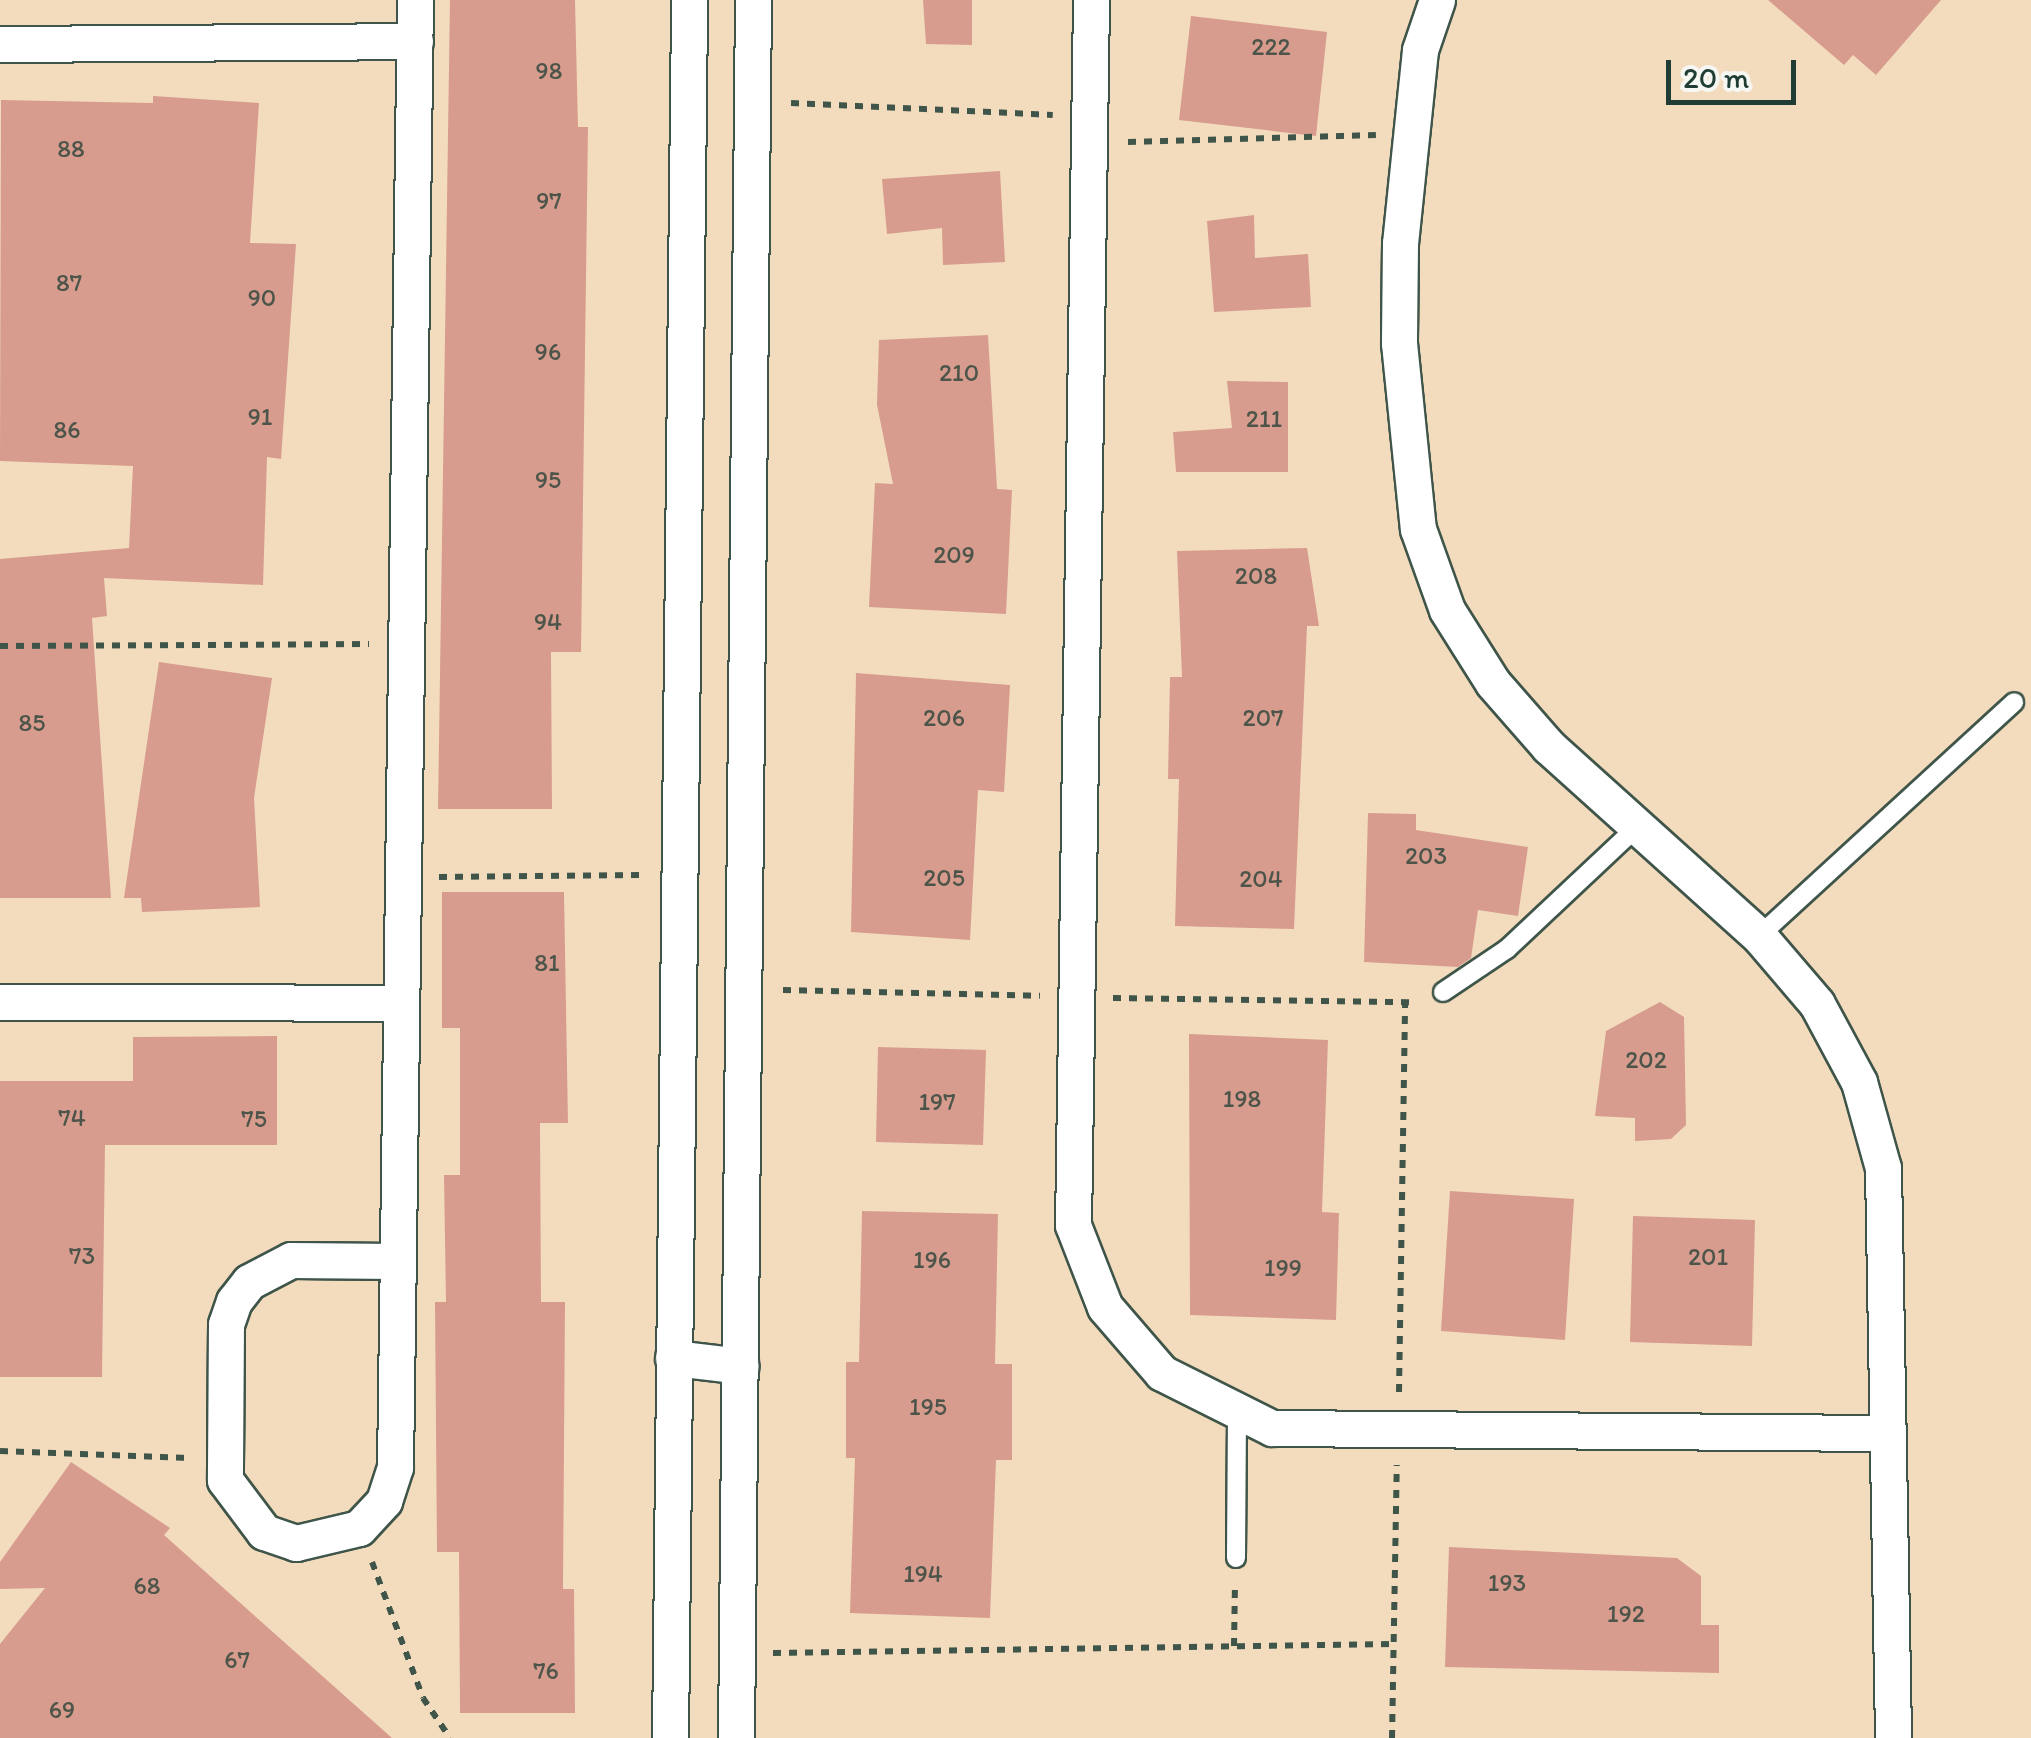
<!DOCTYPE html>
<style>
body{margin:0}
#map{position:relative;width:2031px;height:1738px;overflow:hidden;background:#f3dcbe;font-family:Itim,sans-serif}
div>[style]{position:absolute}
.building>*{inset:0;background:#d79c8d}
.path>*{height:6px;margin-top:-3px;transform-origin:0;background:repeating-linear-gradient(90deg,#3f5549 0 8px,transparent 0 16px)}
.roads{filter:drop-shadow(2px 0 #3f5549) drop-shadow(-2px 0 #3f5549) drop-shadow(0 2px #3f5549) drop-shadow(0 -2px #3f5549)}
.service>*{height:18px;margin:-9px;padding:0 9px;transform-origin:9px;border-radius:9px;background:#fff}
.minor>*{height:35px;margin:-17.5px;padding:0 17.5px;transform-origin:17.5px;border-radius:17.5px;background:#fff}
span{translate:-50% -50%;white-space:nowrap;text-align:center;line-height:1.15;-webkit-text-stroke:9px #f6f6f2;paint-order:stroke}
.number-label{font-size:25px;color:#4d554a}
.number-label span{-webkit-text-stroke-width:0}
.scale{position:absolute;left:1666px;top:60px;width:130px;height:45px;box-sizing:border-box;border:5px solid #1f3d34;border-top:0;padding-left:12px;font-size:30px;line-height:35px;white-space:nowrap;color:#1f3d34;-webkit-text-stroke:8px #f6f6f2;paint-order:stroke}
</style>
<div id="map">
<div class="building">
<i style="clip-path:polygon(450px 0,575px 0,578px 127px,588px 127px,581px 652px,551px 652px,552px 809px,438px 809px)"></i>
<i style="clip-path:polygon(923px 0,972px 0,972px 45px,926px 44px)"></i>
<i style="clip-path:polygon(1768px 0,1941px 0,1876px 75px,1853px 55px,1844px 65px)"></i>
<i style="clip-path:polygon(1191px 16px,1327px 32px,1316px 136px,1179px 120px)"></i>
<i style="clip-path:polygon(153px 96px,259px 103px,250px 243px,296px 244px,281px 459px,267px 457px,263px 585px,104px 578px,107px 616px,92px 618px,111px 898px,0 898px,0 559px,129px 548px,133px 466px,0 461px,1px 100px,153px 103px)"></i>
<i style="clip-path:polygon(1000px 171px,1005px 262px,943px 265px,942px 228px,887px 234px,882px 179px)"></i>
<i style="clip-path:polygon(1254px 215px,1255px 258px,1308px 254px,1311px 307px,1214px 312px,1207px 221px)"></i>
<i style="clip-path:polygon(988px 335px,997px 489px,1012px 490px,1006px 614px,869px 607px,875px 483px,893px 484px,877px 405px,879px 340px)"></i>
<i style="clip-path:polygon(1227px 381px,1288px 382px,1288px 472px,1176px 472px,1173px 432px,1232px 428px)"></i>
<i style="clip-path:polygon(1307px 548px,1319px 626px,1307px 626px,1294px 929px,1175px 926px,1179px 779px,1168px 779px,1170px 677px,1182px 677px,1177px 551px)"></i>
<i style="clip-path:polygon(159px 662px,272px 678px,254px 798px,260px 907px,142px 912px,141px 898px,124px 898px)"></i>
<i style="clip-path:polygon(856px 673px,1010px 685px,1004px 792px,978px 790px,970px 940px,851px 932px)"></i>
<i style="clip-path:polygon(1368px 813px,1416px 814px,1416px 830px,1528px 847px,1518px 916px,1478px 910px,1471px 958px,1458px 967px,1364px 962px)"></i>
<i style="clip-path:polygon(442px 892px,564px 892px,568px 1123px,540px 1123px,541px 1302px,565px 1302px,563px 1589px,574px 1589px,575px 1713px,460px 1713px,459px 1552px,437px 1552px,435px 1302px,446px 1302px,444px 1175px,460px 1175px,460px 1028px,442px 1028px)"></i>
<i style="clip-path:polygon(1660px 1002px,1684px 1017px,1686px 1125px,1671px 1139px,1635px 1141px,1635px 1118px,1595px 1116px,1606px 1031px)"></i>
<i style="clip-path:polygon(1189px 1034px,1328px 1040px,1322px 1212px,1339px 1213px,1336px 1320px,1190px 1315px)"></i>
<i style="clip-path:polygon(277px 1036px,277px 1145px,105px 1145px,102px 1377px,0 1377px,0 1081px,133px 1081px,133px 1037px)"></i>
<i style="clip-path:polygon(878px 1047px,986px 1050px,983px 1145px,876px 1142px)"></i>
<i style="clip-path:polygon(1450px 1191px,1574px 1199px,1565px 1340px,1441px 1331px)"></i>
<i style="clip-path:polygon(862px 1211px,998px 1214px,995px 1364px,1012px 1364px,1012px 1460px,996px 1460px,990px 1618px,850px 1613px,855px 1458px,846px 1458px,846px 1362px,859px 1362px)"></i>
<i style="clip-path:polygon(1633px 1216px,1755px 1220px,1752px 1346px,1630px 1342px)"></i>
<i style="clip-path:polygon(71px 1462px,170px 1528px,164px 1535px,392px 1738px,0 1738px,0 1644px,45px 1588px,0 1589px,0 1562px)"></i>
<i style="clip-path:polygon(1449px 1547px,1677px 1558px,1701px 1576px,1701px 1625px,1719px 1625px,1719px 1673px,1445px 1667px)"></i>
</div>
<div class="path">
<i style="left:791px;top:103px;width:262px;rotate:2.6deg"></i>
<i style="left:1128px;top:142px;width:248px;rotate:-1.6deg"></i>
<i style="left:0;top:646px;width:369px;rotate:-0.3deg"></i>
<i style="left:439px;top:877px;width:202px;rotate:-0.6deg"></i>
<i style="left:783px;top:990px;width:257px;rotate:1.3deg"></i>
<i style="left:1113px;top:998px;width:296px;rotate:0.8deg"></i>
<i style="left:1399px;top:1392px;width:389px;rotate:-89.1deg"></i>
<i style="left:0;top:1451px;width:189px;rotate:2.1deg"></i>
<i style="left:372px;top:1562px;width:145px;rotate:69.4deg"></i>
<i style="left:423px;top:1698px;width:48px;rotate:56deg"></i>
<i style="left:1234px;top:1646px;width:62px;rotate:-89.1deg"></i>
<i style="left:773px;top:1653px;width:621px;rotate:-0.83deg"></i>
<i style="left:1392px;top:1738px;width:273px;rotate:-89deg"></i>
</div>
<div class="roads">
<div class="service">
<i style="left:1759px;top:936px;width:346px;rotate:-42.5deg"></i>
<i style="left:1443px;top:992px;width:77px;rotate:-33.9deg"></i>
<i style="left:1507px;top:949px;width:178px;rotate:-43.2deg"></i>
<i style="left:1236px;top:1558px;width:140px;rotate:-89.6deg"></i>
</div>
<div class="minor">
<i style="left:1091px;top:0;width:1225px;rotate:90.84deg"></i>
<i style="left:1073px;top:1225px;width:88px;rotate:68.7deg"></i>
<i style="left:1105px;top:1307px;width:87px;rotate:49.2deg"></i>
<i style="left:1162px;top:1373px;width:123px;rotate:26.6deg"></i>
<i style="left:1272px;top:1428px;width:616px;rotate:0.47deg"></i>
<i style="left:1437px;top:0;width:53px;rotate:108.8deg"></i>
<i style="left:1420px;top:50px;width:194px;rotate:95.9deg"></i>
<i style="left:1400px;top:243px;width:100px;rotate:90.6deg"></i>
<i style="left:1399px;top:343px;width:187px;rotate:84.2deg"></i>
<i style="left:1418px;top:529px;width:86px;rotate:70.3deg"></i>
<i style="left:1447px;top:610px;width:86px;rotate:57.8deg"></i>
<i style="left:1493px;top:683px;width:85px;rotate:48.8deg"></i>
<i style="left:1549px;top:747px;width:283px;rotate:42deg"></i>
<i style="left:1759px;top:936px;width:89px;rotate:49.5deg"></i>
<i style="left:1817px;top:1004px;width:89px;rotate:61.7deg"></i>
<i style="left:1859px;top:1082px;width:89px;rotate:74.4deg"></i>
<i style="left:1883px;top:1168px;width:570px;rotate:88.99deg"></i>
<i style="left:0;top:44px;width:415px;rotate:-0.4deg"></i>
<i style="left:0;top:1002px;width:401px;rotate:0.1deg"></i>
<i style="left:397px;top:1261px;width:106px;rotate:-179.5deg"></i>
<i style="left:291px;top:1260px;width:47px;rotate:152.4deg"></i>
<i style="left:249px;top:1282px;width:24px;rotate:128deg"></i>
<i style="left:234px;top:1301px;width:24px;rotate:109deg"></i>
<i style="left:226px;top:1324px;width:156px;rotate:90.4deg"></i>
<i style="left:225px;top:1480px;width:65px;rotate:53.1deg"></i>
<i style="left:264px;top:1532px;width:34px;rotate:19deg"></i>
<i style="left:296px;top:1543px;width:65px;rotate:-13.4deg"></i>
<i style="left:359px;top:1528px;width:37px;rotate:-47deg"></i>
<i style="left:384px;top:1501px;width:36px;rotate:-72deg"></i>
<i style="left:395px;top:1467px;width:1467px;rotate:-89.22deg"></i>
<i style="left:673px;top:1358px;width:68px;rotate:6.7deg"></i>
<i style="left:670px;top:1738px;width:1738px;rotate:-89.37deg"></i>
<i style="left:736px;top:1738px;width:1738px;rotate:-89.44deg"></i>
</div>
</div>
<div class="number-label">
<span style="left:1271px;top:46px">222</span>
<span style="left:549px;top:70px">98</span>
<span style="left:71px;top:148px">88</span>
<span style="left:549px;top:200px">97</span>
<span style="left:69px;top:282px">87</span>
<span style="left:262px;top:297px">90</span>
<span style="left:548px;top:351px">96</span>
<span style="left:959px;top:372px">210</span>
<span style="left:260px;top:416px">91</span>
<span style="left:1264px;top:418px">211</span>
<span style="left:67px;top:429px">86</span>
<span style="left:548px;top:479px">95</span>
<span style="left:954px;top:554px">209</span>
<span style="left:1256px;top:575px">208</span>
<span style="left:548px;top:621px">94</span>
<span style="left:944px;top:717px">206</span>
<span style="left:1263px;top:717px">207</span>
<span style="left:32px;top:722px">85</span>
<span style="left:1426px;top:855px">203</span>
<span style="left:944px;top:877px">205</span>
<span style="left:1261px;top:878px">204</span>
<span style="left:547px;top:962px">81</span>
<span style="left:1646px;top:1059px">202</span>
<span style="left:1242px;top:1098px">198</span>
<span style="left:937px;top:1101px">197</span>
<span style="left:72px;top:1117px">74</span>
<span style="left:254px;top:1118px">75</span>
<span style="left:82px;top:1255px">73</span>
<span style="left:1708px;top:1256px">201</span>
<span style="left:932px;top:1259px">196</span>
<span style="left:1283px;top:1267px">199</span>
<span style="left:928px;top:1406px">195</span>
<span style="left:923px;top:1573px">194</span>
<span style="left:1507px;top:1582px">193</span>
<span style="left:147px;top:1585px">68</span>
<span style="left:1626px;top:1613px">192</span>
<span style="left:237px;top:1659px">67</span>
<span style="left:546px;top:1670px">76</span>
<span style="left:62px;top:1709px">69</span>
</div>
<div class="scale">20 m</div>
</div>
